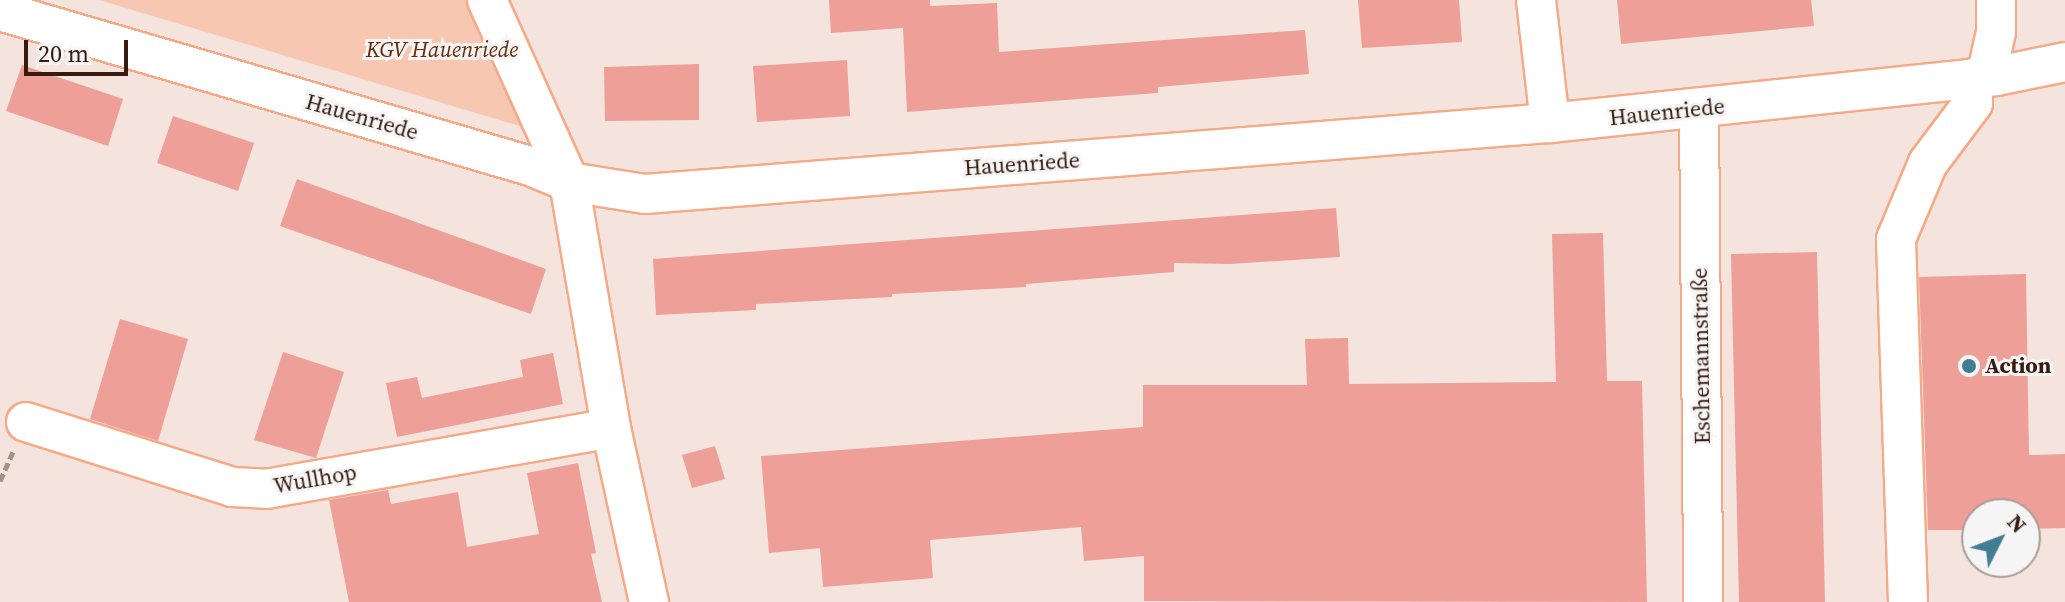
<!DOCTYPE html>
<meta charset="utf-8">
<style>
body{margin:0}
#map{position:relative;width:2065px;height:602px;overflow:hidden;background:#f5e4dd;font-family:"Source Serif 4",serif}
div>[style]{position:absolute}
.green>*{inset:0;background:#f8c7b2}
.building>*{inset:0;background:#ed9f98}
.path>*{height:5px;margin-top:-2.5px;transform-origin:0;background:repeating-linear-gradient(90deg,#a79187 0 8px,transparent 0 12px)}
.roads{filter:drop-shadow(2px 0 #f6a987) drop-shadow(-2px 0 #f6a987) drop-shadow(0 2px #f6a987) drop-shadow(0 -2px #f6a987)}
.minor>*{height:38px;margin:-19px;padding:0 19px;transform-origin:19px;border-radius:19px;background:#fff}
.dots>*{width:22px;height:22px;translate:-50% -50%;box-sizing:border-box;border:4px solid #f5f5f5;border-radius:50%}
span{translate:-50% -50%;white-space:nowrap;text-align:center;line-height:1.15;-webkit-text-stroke:6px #f5f5f5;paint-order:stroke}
.park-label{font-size:22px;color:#692a07;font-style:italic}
.street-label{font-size:22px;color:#381b0e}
.poi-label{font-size:22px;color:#381b0e;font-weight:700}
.left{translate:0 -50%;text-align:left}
.north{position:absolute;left:1961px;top:498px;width:80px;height:80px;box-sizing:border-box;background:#f5f5f5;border:2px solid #a99e99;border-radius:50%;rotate:48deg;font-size:22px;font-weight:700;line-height:32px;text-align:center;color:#381b0e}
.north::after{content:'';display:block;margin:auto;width:28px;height:36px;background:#417e94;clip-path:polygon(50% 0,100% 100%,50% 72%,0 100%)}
.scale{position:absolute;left:24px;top:40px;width:104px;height:36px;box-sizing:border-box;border:4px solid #381b0e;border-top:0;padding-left:10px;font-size:24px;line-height:28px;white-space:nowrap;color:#381b0e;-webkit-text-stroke:6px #f5f5f5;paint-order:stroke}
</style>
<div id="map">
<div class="green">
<i style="clip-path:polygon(99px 0,475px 0,536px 131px)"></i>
</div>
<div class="building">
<i style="clip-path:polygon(829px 0,930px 0,930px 6px,997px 3px,999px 52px,1305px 30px,1309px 74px,1158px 87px,1158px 93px,907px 112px,903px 28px,831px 33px)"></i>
<i style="clip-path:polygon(1358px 0,1459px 0,1462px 42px,1362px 48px)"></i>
<i style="clip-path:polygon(1617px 0,1811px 0,1814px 26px,1621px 44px)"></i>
<i style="clip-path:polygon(847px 60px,850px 116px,757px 122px,753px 66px)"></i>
<i style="clip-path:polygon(699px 64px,699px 120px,605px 121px,604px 67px)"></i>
<i style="clip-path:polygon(22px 65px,123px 99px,108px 146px,6px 111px)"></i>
<i style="clip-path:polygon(173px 116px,254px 143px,238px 191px,157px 163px)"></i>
<i style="clip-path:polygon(297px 179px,546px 269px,531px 314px,280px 226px)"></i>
<i style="clip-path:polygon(1336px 208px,1340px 257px,1230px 264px,1174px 263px,1174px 272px,1026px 284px,1026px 287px,892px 294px,892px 297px,756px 304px,756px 310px,656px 315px,653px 259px)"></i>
<i style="clip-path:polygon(1603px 233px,1607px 381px,1642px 381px,1647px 602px,1144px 601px,1144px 556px,1084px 561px,1081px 527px,930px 540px,933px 578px,823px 587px,820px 548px,769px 553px,761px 456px,1143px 427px,1143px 385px,1307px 385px,1305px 339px,1348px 338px,1349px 384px,1556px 382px,1552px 234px)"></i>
<i style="clip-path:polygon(1817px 252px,1825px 602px,1739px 602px,1731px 254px)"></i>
<i style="clip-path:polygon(2026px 274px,2029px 455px,2065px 454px,2065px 528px,2025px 529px,2025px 514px,1977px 514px,1977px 530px,1928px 530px,1919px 277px)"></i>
<i style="clip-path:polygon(120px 319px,188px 339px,158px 441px,90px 419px)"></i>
<i style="clip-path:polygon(283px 352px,344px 372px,316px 458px,254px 440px)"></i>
<i style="clip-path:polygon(553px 353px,563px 404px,397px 437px,386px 383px,417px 377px,422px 398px,523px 377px,520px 360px)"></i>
<i style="clip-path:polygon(715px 446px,725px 479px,692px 488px,682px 455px)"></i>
<i style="clip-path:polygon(578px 463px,596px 553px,591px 554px,602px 602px,349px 602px,329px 500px,388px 490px,391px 504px,458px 492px,467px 547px,539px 534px,527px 473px)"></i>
</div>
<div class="path">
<i style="left:0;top:481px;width:32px;rotate:-66deg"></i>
</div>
<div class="roads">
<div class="minor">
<i style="left:487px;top:0;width:200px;rotate:65.7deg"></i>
<i style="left:569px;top:182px;width:250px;rotate:80.3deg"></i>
<i style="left:611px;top:428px;width:178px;rotate:77.7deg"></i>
<i style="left:1536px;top:0;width:124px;rotate:83.5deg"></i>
<i style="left:0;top:11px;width:552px;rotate:16.3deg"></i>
<i style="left:530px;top:166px;width:42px;rotate:22.3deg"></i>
<i style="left:569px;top:182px;width:77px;rotate:9deg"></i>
<i style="left:645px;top:194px;width:908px;rotate:-4.49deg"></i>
<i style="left:1550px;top:123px;width:449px;rotate:-6deg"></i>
<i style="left:1997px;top:76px;width:69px;rotate:-11.6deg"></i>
<i style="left:1986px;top:77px;width:46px;rotate:-77.5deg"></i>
<i style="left:1996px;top:32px;width:32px;rotate:-90deg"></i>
<i style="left:1699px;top:110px;width:492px;rotate:89.5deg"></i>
<i style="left:26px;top:422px;width:216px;rotate:17.5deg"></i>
<i style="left:232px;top:487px;width:34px;rotate:3deg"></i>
<i style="left:266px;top:489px;width:350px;rotate:-10deg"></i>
<i style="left:1908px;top:602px;width:363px;rotate:-91.9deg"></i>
<i style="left:1896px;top:239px;width:82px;rotate:-67.2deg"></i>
<i style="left:1928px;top:163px;width:75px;rotate:-53.1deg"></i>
<i style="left:1973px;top:103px;width:25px;rotate:-90deg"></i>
</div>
</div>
<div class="dots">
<i style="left:1969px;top:366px;background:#417e94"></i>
</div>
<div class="park-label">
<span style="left:442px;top:50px">KGV Hauenriede</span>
</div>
<div class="street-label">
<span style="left:1667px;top:112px;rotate:-6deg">Hauenriede</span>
<span style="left:362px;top:117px;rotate:16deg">Hauenriede</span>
<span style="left:1022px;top:164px;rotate:-4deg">Hauenriede</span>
<span style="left:1701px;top:356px;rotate:-91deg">Eschemannstraße</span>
<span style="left:315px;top:479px;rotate:-10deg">Wullhop</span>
</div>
<div class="poi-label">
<span class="left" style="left:1985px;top:366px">Action</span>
</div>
<div class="north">N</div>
<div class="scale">20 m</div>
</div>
